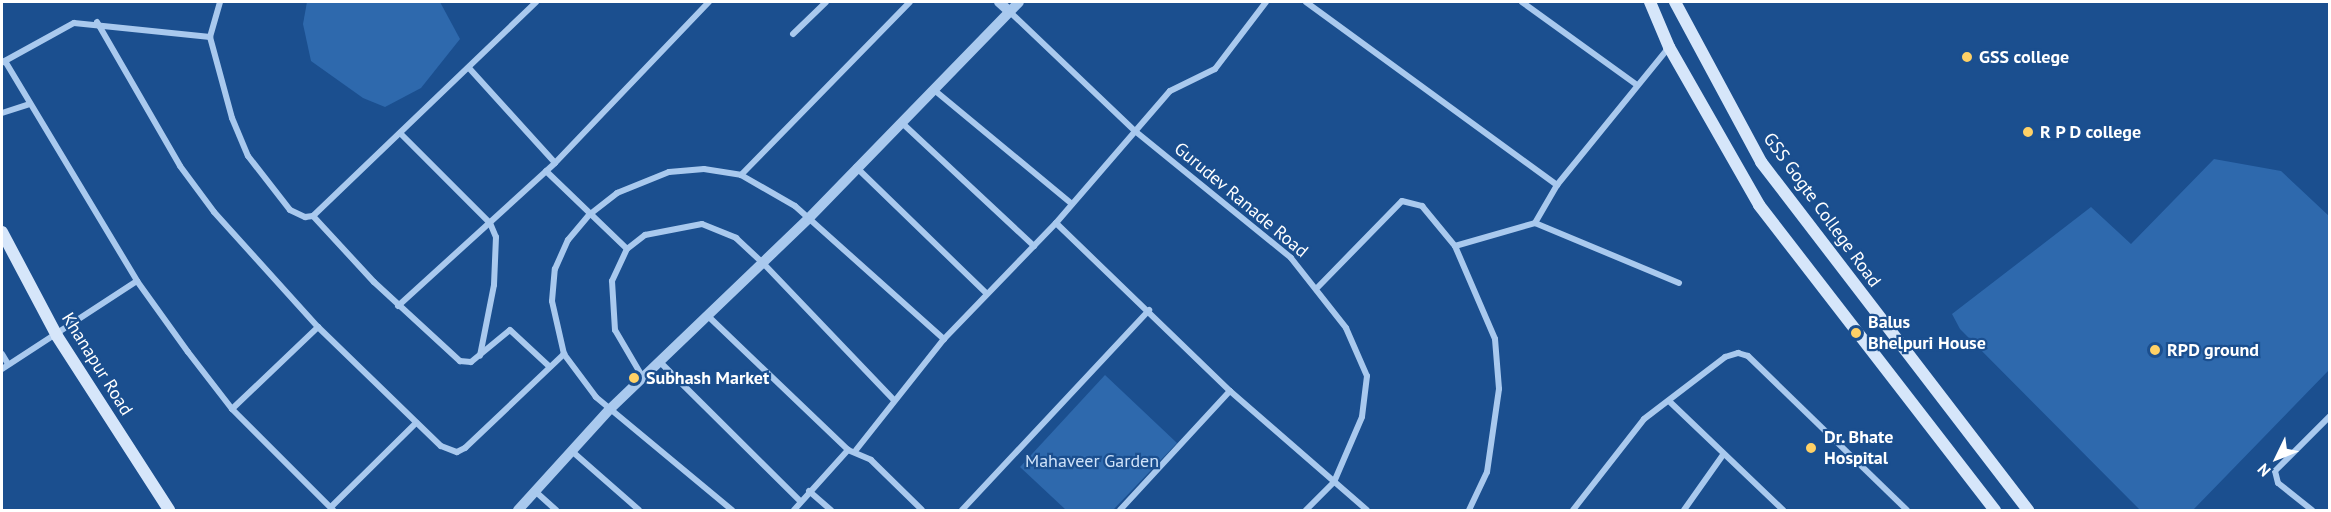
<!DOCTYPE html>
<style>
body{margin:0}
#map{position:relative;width:2331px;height:512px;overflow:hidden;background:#1b4f8f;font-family:"PT Sans",sans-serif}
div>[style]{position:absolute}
.green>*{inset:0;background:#2e69ad}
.minor>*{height:6px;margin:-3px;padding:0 3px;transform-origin:3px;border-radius:3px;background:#a9c9ee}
.tertiary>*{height:10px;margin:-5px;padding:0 5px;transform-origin:5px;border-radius:5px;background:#a9c9ee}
.secondary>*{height:12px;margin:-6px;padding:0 6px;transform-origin:6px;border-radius:6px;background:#d6e6fa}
.dots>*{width:16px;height:16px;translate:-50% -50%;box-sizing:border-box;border:3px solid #1b4f8f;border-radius:50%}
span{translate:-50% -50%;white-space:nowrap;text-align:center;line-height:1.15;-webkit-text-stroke:4.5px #1b4f8f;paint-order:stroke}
.poi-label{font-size:18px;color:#fff;font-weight:700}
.left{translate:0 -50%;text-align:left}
.street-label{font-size:18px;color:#fff}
.park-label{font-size:18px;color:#cfe3fa}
.frame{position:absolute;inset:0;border:3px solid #fff;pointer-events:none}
.north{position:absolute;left:2247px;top:428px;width:60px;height:60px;-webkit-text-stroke:4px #1b4f8f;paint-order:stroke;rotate:227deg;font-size:16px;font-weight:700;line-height:24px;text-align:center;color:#fff}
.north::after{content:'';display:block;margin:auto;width:21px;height:27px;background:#fff;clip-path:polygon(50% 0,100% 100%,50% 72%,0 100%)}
</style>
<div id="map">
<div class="green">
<i style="clip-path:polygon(307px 2px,440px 2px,460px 39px,421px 88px,385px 107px,363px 98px,311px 61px,303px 24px)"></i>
<i style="clip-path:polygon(2214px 159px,2281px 171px,2329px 216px,2329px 370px,2193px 510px,2140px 510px,1960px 329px,1952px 314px,2091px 207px,2131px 244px)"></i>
<i style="clip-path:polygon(1105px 375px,1177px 443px,1113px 510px,1066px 510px,1020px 467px)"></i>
</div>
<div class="minor">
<i style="left:1306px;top:2px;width:311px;rotate:36.1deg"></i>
<i style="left:1522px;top:2px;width:142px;rotate:35.8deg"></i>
<i style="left:1010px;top:12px;width:173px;rotate:43.6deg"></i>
<i style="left:1135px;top:131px;width:201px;rotate:39.1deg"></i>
<i style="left:1291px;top:258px;width:89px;rotate:51.8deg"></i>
<i style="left:1346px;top:328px;width:52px;rotate:66.4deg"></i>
<i style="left:1367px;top:376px;width:41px;rotate:97deg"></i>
<i style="left:1362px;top:417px;width:71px;rotate:113.3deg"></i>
<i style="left:1334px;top:482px;width:40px;rotate:135deg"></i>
<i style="left:97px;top:22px;width:166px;rotate:60deg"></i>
<i style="left:180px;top:166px;width:57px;rotate:53.5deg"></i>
<i style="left:214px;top:212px;width:155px;rotate:47.9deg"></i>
<i style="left:318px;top:327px;width:171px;rotate:44.1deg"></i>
<i style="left:441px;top:446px;width:17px;rotate:21deg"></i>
<i style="left:457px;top:452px;width:9px;rotate:-27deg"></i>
<i style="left:465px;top:448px;width:137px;rotate:-43.5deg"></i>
<i style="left:793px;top:34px;width:46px;rotate:-44.1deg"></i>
<i style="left:210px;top:37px;width:84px;rotate:74.8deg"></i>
<i style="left:232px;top:118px;width:41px;rotate:67.2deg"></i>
<i style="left:248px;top:156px;width:68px;rotate:52.1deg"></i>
<i style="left:290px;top:210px;width:17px;rotate:25deg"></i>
<i style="left:305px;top:217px;width:8px;rotate:-7deg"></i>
<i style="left:313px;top:216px;width:309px;rotate:-43.8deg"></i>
<i style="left:5px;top:61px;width:257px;rotate:59deg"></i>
<i style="left:137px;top:281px;width:87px;rotate:54.3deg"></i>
<i style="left:188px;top:352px;width:72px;rotate:52.3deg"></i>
<i style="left:232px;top:409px;width:143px;rotate:45deg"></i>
<i style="left:3px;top:62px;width:81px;rotate:-28.8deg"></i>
<i style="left:74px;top:23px;width:137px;rotate:5.9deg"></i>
<i style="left:210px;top:37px;width:36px;rotate:-74deg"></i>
<i style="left:469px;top:68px;width:128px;rotate:47.8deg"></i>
<i style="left:933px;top:89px;width:180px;rotate:39.6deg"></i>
<i style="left:2px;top:113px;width:28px;rotate:-18deg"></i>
<i style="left:901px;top:122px;width:182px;rotate:43deg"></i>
<i style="left:400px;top:133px;width:127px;rotate:45deg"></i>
<i style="left:490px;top:223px;width:15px;rotate:67deg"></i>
<i style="left:496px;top:237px;width:48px;rotate:92.4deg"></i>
<i style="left:494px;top:285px;width:72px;rotate:101.2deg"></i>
<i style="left:856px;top:167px;width:182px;rotate:44.1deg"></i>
<i style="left:546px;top:171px;width:112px;rotate:43.9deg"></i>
<i style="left:741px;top:175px;width:242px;rotate:-45.7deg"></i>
<i style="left:313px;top:216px;width:90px;rotate:47.3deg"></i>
<i style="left:374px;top:282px;width:117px;rotate:42.6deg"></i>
<i style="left:460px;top:361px;width:11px;rotate:5deg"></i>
<i style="left:471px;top:362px;width:50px;rotate:-39.4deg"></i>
<i style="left:510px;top:330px;width:54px;rotate:42.8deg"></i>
<i style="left:1056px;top:223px;width:242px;rotate:44deg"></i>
<i style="left:1230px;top:391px;width:181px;rotate:41deg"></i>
<i style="left:1535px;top:223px;width:44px;rotate:-59.9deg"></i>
<i style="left:1557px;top:185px;width:178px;rotate:-50.9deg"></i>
<i style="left:1455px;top:246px;width:83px;rotate:-16deg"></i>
<i style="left:1535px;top:223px;width:156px;rotate:22.6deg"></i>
<i style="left:1318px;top:287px;width:120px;rotate:-45.7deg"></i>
<i style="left:1402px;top:201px;width:21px;rotate:14deg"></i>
<i style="left:1422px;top:206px;width:52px;rotate:50.5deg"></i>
<i style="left:1455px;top:246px;width:101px;rotate:66.7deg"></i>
<i style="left:1495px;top:339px;width:50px;rotate:85.4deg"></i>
<i style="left:1499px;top:389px;width:84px;rotate:98.2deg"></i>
<i style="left:1487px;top:472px;width:42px;rotate:115.3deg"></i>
<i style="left:398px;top:306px;width:212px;rotate:-42.3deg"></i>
<i style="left:555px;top:163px;width:223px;rotate:-46.3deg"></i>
<i style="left:709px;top:317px;width:192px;rotate:43.7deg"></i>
<i style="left:2px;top:354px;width:12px;rotate:59deg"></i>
<i style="left:659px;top:361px;width:199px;rotate:44.8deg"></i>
<i style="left:2px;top:369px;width:161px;rotate:-33.1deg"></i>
<i style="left:642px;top:376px;width:53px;rotate:-120.4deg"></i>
<i style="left:615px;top:330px;width:49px;rotate:-93.5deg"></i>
<i style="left:612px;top:281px;width:35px;rotate:-65deg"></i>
<i style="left:627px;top:249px;width:23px;rotate:-38deg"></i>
<i style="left:645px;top:235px;width:58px;rotate:-10.9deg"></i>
<i style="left:702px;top:224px;width:37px;rotate:22deg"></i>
<i style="left:736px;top:238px;width:35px;rotate:43deg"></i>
<i style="left:762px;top:262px;width:190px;rotate:46.3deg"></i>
<i style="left:1669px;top:401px;width:158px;rotate:43.7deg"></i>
<i style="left:232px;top:409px;width:119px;rotate:-43.6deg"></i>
<i style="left:856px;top:450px;width:142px;rotate:-51.6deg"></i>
<i style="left:944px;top:339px;width:161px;rotate:-46deg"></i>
<i style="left:1056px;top:223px;width:174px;rotate:-49.2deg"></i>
<i style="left:1170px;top:91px;width:50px;rotate:-26.1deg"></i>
<i style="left:1215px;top:69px;width:84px;rotate:-52.7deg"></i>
<i style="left:574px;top:453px;width:86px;rotate:41.2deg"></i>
<i style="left:809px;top:491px;width:29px;rotate:41deg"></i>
<i style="left:536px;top:492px;width:27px;rotate:42deg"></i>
<i style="left:331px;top:507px;width:120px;rotate:-44.7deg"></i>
<i style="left:732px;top:510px;width:177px;rotate:-140.3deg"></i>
<i style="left:596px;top:397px;width:54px;rotate:-126.7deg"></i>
<i style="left:564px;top:354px;width:54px;rotate:-102.8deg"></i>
<i style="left:552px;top:301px;width:32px;rotate:-85deg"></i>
<i style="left:555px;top:269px;width:32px;rotate:-66deg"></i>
<i style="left:568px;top:240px;width:33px;rotate:-50deg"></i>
<i style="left:589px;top:215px;width:36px;rotate:-38deg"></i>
<i style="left:617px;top:193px;width:56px;rotate:-22deg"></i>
<i style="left:669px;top:172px;width:35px;rotate:-5deg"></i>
<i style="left:704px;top:169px;width:37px;rotate:9deg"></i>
<i style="left:741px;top:175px;width:62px;rotate:29.9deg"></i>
<i style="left:795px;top:206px;width:200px;rotate:41.8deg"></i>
<i style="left:794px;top:510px;width:81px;rotate:-48deg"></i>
<i style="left:848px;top:450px;width:25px;rotate:23deg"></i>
<i style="left:871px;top:460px;width:71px;rotate:44.4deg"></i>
<i style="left:962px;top:510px;width:274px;rotate:-46.9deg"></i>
<i style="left:1120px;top:510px;width:162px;rotate:-47.3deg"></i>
<i style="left:1573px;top:510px;width:115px;rotate:-52deg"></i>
<i style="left:1644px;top:419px;width:102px;rotate:-37.4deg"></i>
<i style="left:1725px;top:357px;width:14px;rotate:-17deg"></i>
<i style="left:1738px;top:353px;width:10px;rotate:17deg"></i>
<i style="left:1748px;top:356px;width:221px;rotate:44.1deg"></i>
<i style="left:1684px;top:510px;width:67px;rotate:-54.7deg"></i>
<i style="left:2312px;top:510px;width:43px;rotate:-141.5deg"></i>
<i style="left:2278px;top:483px;width:12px;rotate:-104deg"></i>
<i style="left:2275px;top:471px;width:78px;rotate:-45deg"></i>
</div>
<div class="tertiary">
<i style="left:999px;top:2px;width:15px;rotate:42deg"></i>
<i style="left:518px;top:510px;width:137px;rotate:-47.7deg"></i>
<i style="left:610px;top:409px;width:276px;rotate:-43.8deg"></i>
<i style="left:809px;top:218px;width:301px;rotate:-45.8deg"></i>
</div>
<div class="secondary">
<i style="left:1650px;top:2px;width:49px;rotate:67.1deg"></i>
<i style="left:1669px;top:47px;width:182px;rotate:60.3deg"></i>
<i style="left:1759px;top:205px;width:386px;rotate:52.3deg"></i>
<i style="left:1675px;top:2px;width:182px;rotate:61.7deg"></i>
<i style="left:1761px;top:162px;width:439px;rotate:52.5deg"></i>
<i style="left:2px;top:232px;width:118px;rotate:62.1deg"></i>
<i style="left:57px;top:336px;width:207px;rotate:57.2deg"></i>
</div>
<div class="dots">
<i style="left:1967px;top:57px;background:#ffd166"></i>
<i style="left:2028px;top:132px;background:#ffd166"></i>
<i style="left:1856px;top:333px;background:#ffd166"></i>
<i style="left:2155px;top:350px;background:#ffd166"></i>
<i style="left:634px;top:378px;background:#ffd166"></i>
<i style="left:1811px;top:448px;background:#ffd166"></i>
</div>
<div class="poi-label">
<span class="left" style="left:1979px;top:57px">GSS college</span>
<span class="left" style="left:2040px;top:132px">R P D college</span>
<span class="left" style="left:1868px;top:333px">Balus<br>Bhelpuri House</span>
<span class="left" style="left:2167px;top:350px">RPD ground</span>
<span class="left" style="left:646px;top:378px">Subhash Market</span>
<span class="left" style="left:1824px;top:448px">Dr. Bhate<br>Hospital</span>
</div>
<div class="street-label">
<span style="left:1241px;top:200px;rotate:40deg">Gurudev Ranade Road</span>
<span style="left:1822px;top:210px;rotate:54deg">GSS Gogte College Road</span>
<span style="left:97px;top:364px;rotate:58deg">Khanapur Road</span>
</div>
<div class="park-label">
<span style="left:1092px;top:461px">Mahaveer Garden</span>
</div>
<div class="frame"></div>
<div class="north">N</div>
</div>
